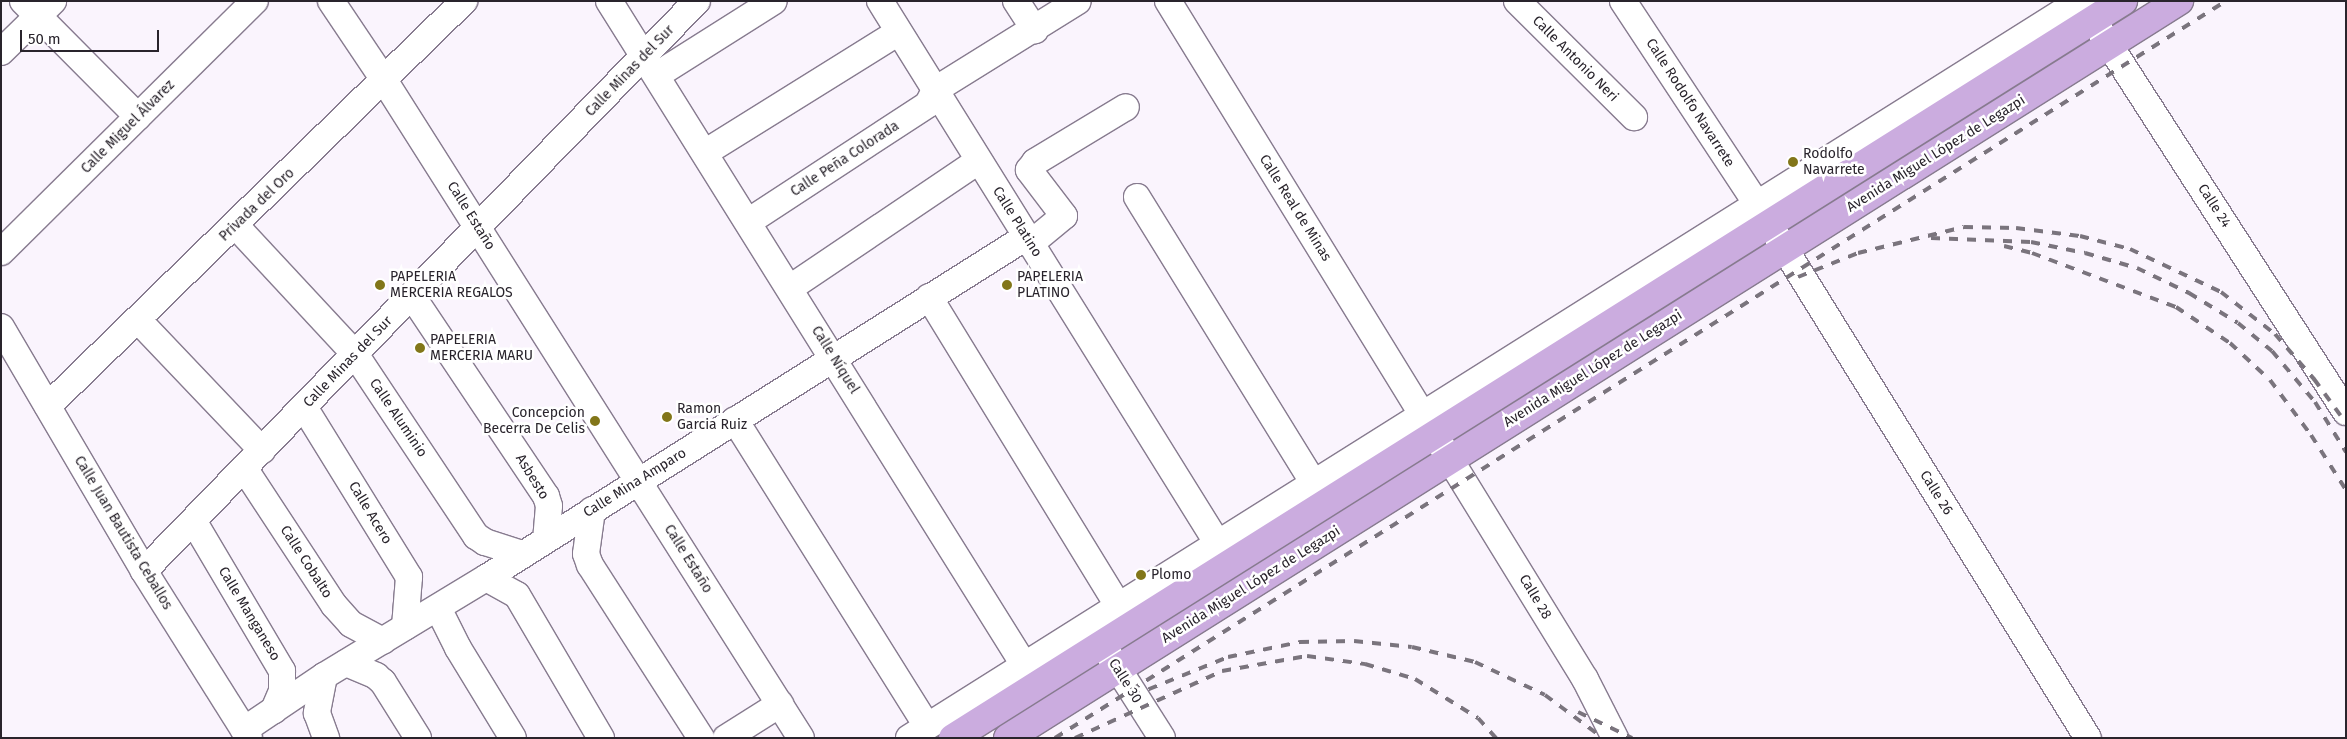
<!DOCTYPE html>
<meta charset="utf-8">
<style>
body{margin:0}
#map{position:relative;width:2347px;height:739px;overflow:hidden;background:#faf4fd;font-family:"Fira Sans",sans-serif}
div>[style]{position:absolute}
.roads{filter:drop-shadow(1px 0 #877b8f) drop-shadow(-1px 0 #877b8f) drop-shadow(0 1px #877b8f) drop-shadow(0 -1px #877b8f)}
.minor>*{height:26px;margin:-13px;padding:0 13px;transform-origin:13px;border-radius:13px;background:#fff}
.major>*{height:28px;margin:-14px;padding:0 14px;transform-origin:14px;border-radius:14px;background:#cbacdf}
.rail>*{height:4px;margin-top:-2px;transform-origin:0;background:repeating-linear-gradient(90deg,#7a747d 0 9px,transparent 0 18px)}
.dots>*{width:14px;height:14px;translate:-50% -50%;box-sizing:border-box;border:2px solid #fff;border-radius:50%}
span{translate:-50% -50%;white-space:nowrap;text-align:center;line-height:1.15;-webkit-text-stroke:5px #fff;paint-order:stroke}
.street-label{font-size:14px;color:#29242c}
.poi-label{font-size:14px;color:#29242c}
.left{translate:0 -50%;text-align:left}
.right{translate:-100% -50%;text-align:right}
.frame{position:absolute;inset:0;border:2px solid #29242c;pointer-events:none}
.scale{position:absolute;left:20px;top:30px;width:139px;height:22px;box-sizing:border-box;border:2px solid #29242c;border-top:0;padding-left:6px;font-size:15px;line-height:18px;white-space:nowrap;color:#29242c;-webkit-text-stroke:4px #fff;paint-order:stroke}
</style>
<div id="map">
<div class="roads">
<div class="minor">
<i style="left:23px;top:1px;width:163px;rotate:45.2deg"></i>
<i style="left:331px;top:1px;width:95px;rotate:56.1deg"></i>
<i style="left:384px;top:80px;width:779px;rotate:57.64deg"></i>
<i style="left:609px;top:1px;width:783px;rotate:57.99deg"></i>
<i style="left:880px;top:1px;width:640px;rotate:58.1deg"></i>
<i style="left:1016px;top:1px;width:35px;rotate:57deg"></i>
<i style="left:1168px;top:1px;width:796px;rotate:58.41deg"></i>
<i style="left:1585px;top:679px;width:66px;rotate:63deg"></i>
<i style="left:1517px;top:1px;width:165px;rotate:44.8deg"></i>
<i style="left:1623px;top:1px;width:243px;rotate:56.6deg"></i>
<i style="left:1757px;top:204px;width:628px;rotate:58.21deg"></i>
<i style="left:2081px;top:1px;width:489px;rotate:57.2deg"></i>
<i style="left:1px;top:52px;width:73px;rotate:-44.4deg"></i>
<i style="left:657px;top:75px;width:138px;rotate:-32.3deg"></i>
<i style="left:706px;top:152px;width:227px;rotate:-31.9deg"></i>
<i style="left:1137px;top:197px;width:337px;rotate:58.3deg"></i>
<i style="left:748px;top:222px;width:215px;rotate:-33.2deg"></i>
<i style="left:928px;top:104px;width:16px;rotate:-63deg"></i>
<i style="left:935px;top:90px;width:168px;rotate:-31.9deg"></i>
<i style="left:236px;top:226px;width:175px;rotate:47.1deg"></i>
<i style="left:355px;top:354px;width:219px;rotate:56.4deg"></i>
<i style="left:476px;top:536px;width:11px;rotate:34deg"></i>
<i style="left:485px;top:542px;width:40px;rotate:18deg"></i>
<i style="left:1030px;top:244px;width:44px;rotate:-39.5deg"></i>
<i style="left:1064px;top:216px;width:58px;rotate:-127.3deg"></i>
<i style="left:1029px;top:170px;width:10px;rotate:-53deg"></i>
<i style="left:1035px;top:162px;width:106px;rotate:-31.1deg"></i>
<i style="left:1px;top:252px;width:357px;rotate:-44.7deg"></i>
<i style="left:790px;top:288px;width:227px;rotate:-34deg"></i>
<i style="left:412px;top:296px;width:241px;rotate:56.2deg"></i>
<i style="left:546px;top:496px;width:10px;rotate:73deg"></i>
<i style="left:549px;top:506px;width:34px;rotate:95deg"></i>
<i style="left:929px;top:297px;width:362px;rotate:58.5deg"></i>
<i style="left:138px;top:320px;width:180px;rotate:46.4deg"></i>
<i style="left:1px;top:327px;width:283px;rotate:59.6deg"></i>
<i style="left:144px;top:571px;width:197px;rotate:57.8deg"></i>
<i style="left:48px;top:406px;width:581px;rotate:-44.23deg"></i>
<i style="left:304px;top:407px;width:200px;rotate:58.3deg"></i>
<i style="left:409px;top:577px;width:50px;rotate:94.6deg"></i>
<i style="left:735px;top:420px;width:361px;rotate:57.9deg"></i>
<i style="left:244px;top:468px;width:164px;rotate:56.7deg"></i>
<i style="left:334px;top:605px;width:25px;rotate:48deg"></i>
<i style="left:351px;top:624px;width:36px;rotate:28deg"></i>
<i style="left:592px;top:510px;width:44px;rotate:97.8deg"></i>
<i style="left:586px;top:554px;width:12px;rotate:70deg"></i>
<i style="left:590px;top:565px;width:206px;rotate:57.3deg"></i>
<i style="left:194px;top:522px;width:173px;rotate:59.4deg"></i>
<i style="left:282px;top:671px;width:20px;rotate:90deg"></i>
<i style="left:282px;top:691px;width:21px;rotate:113deg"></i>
<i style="left:144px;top:571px;width:794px;rotate:-45.87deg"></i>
<i style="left:486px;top:578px;width:35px;rotate:29deg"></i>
<i style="left:517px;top:595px;width:166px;rotate:59.6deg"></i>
<i style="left:438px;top:608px;width:45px;rotate:63.4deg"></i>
<i style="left:458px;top:648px;width:105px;rotate:58.6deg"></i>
<i style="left:1106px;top:650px;width:104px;rotate:57.5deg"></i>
<i style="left:346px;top:663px;width:33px;rotate:23deg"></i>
<i style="left:376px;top:676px;width:9px;rotate:41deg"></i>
<i style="left:383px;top:682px;width:66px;rotate:58deg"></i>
<i style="left:324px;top:676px;width:38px;rotate:101deg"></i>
<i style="left:317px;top:713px;width:27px;rotate:70deg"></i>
<i style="left:244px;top:730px;width:97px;rotate:-34deg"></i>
<i style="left:324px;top:676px;width:189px;rotate:-31.2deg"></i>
<i style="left:486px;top:578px;width:639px;rotate:-32.27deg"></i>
<i style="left:726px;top:738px;width:64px;rotate:-32.2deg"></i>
<i style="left:909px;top:738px;width:1384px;rotate:-32.19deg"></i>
</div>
<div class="major">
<i style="left:953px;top:738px;width:1383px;rotate:-32.21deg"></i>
<i style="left:1008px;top:738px;width:1384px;rotate:-32.19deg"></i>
</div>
</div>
<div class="rail">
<i style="left:1931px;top:238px;width:100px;rotate:2.3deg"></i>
<i style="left:2031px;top:242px;width:55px;rotate:11.5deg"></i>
<i style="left:2085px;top:253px;width:54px;rotate:16.1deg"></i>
<i style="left:2137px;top:268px;width:58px;rotate:25.7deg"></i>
<i style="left:2189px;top:293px;width:57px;rotate:31.5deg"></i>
<i style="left:2238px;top:323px;width:44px;rotate:39.5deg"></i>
<i style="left:2272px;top:351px;width:67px;rotate:49.9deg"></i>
<i style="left:2315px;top:402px;width:59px;rotate:58.2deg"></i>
<i style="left:2004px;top:246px;width:29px;rotate:14deg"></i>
<i style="left:2032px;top:253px;width:154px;rotate:20.6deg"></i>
<i style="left:2176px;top:307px;width:65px;rotate:33.7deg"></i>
<i style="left:2230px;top:343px;width:54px;rotate:42.8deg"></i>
<i style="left:2270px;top:380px;width:69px;rotate:53.3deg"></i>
<i style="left:2311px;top:435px;width:65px;rotate:57.5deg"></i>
<i style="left:1798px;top:277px;width:65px;rotate:-21.8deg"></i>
<i style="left:1858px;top:253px;width:109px;rotate:-13.8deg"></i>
<i style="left:1964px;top:227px;width:52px;rotate:1.1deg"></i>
<i style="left:2016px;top:228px;width:64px;rotate:7.1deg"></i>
<i style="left:2080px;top:236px;width:52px;rotate:14.6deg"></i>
<i style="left:2130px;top:249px;width:101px;rotate:25.3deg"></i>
<i style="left:2221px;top:292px;width:68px;rotate:37.9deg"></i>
<i style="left:2275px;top:334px;width:60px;rotate:49.1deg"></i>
<i style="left:2314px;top:379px;width:54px;rotate:54deg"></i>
<i style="left:1132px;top:696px;width:104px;rotate:-22.1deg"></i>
<i style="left:1228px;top:657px;width:74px;rotate:-11.8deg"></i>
<i style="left:1300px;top:642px;width:54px;rotate:-1.1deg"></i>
<i style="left:1354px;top:641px;width:58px;rotate:5.9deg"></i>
<i style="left:1412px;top:647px;width:65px;rotate:13.4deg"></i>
<i style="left:1475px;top:662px;width:77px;rotate:25.2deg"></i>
<i style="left:1545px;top:695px;width:72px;rotate:36.6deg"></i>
<i style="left:1578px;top:712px;width:60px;rotate:25.7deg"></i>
<i style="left:1055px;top:738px;width:1384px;rotate:-32.19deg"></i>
<i style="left:1075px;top:738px;width:162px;rotate:-24.5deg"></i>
<i style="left:1222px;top:671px;width:86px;rotate:-10deg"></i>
<i style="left:1307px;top:656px;width:59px;rotate:7.9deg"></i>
<i style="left:1365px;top:664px;width:52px;rotate:16.7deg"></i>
<i style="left:1415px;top:679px;width:74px;rotate:31.8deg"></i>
<i style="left:1478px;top:718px;width:27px;rotate:48deg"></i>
</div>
<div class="dots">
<i style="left:1793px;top:162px;background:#827619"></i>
<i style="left:380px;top:285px;background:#827619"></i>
<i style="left:1007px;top:285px;background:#827619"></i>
<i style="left:420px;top:348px;background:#827619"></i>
<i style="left:667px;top:417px;background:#827619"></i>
<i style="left:595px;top:421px;background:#827619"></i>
<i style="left:1141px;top:575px;background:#827619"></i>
</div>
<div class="street-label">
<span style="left:1575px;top:59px;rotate:45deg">Calle Antonio Neri</span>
<span style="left:630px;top:71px;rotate:-46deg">Calle Minas del Sur</span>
<span style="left:1690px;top:103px;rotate:57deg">Calle Rodolfo Navarrete</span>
<span style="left:128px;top:127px;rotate:-45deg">Calle Miguel Álvarez</span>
<span style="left:1936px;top:154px;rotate:-32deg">Avenida Miguel López de Legazpi</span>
<span style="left:845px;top:159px;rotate:-33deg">Calle Peña Colorada</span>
<span style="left:257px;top:205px;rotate:-44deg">Privada del Oro</span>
<span style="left:2214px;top:206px;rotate:57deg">Calle 24</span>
<span style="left:1295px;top:208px;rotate:58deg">Calle Real de Minas</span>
<span style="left:471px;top:216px;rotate:58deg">Calle Estaño</span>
<span style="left:1017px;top:222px;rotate:58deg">Calle Platino</span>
<span style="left:835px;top:360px;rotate:58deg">Calle Níquel</span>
<span style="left:348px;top:362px;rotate:-46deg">Calle Minas del Sur</span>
<span style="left:1593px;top:369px;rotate:-32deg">Avenida Miguel López de Legazpi</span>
<span style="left:398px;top:418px;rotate:56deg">Calle Aluminio</span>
<span style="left:532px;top:477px;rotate:58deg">Asbesto</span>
<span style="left:635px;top:483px;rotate:-32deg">Calle Mina Amparo</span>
<span style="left:1936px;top:493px;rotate:58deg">Calle 26</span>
<span style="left:370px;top:513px;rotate:59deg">Calle Acero</span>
<span style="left:123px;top:533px;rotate:59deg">Calle Juan Bautista Ceballos</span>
<span style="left:688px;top:559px;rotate:58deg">Calle Estaño</span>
<span style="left:306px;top:562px;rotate:57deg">Calle Cobalto</span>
<span style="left:1251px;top:585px;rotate:-32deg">Avenida Miguel López de Legazpi</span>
<span style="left:1535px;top:597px;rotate:59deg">Calle 28</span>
<span style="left:249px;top:614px;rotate:59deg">Calle Manganeso</span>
<span style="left:1125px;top:681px;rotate:58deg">Calle 30</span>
</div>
<div class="poi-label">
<span class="left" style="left:1803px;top:162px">Rodolfo<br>Navarrete</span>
<span class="left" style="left:390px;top:285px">PAPELERIA<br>MERCERIA REGALOS</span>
<span class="left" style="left:1017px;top:285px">PAPELERIA<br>PLATINO</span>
<span class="left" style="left:430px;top:348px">PAPELERIA<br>MERCERIA MARU</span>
<span class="left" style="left:677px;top:417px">Ramon<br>Garcia Ruiz</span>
<span class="right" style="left:585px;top:421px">Concepcion<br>Becerra De Celis</span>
<span class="left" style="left:1151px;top:575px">Plomo</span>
</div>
<div class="frame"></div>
<div class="scale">50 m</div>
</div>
